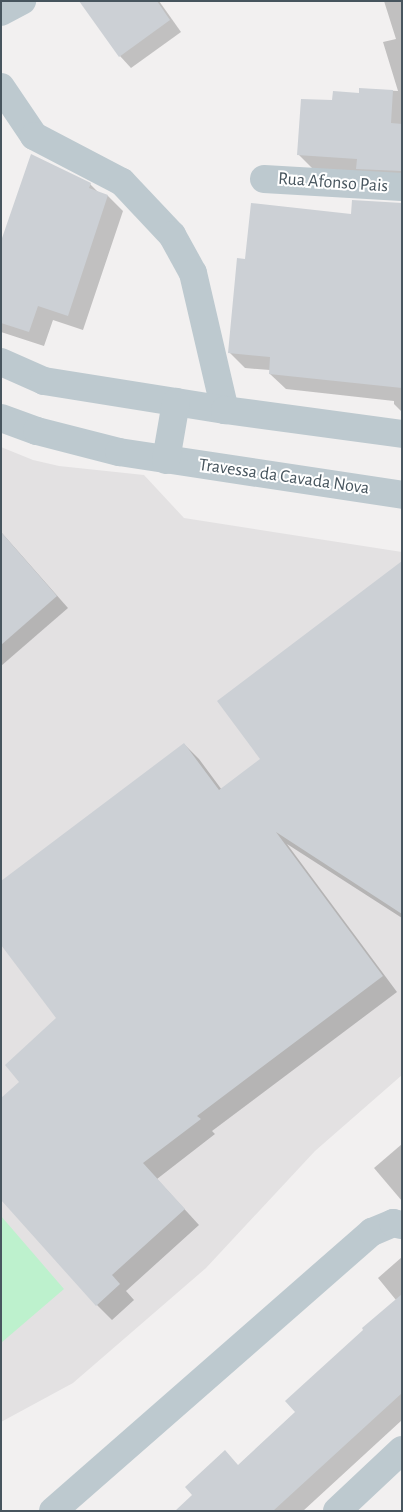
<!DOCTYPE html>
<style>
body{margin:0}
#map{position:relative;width:403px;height:1512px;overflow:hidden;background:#f2f0f0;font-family:"Alegreya Sans",sans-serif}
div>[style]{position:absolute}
.education>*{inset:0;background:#e3e1e2}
.green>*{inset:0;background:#bdf1cd}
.shadow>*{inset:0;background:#0003}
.building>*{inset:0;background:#ccd0d5}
.minor>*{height:28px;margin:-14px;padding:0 14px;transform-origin:14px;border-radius:14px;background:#bdc9cf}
span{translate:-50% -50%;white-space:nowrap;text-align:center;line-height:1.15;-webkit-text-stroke:4px #fff;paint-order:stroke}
.street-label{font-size:18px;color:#47555e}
.frame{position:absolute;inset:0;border:2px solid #47555e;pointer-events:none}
</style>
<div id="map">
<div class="education">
<i style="clip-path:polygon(1px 447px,33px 460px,59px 466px,144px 475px,184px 518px,402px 552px,402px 1075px,315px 1151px,206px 1268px,73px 1383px,1px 1422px)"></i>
</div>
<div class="green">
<i style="clip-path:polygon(1px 1216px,64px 1289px,1px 1343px)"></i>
</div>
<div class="shadow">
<i style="clip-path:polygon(122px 1px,159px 1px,181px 32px,131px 68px,120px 56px)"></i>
<i style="clip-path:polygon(384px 1px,402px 1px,402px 187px,314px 170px,298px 154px,333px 102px,360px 94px,360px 89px,398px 91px,383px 42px,396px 39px)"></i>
<i style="clip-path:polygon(90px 184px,99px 193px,108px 196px,123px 211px,83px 330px,53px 320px,44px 346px,1px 332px,1px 245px)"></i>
<i style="clip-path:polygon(402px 204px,402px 412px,394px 404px,394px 401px,286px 389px,270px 374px,270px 370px,245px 368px,229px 352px,246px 260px,352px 216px)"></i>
<i style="clip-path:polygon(1px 532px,68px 608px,1px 666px)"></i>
<i style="clip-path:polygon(402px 562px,402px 918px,287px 844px,397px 992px,212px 1131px,215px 1134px,157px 1179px,199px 1225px,126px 1291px,134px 1300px,112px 1320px,97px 1305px,21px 1082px,58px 1019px,184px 744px,199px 759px,222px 790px,262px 759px)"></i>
<i style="clip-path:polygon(402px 1144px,402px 1201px,374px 1168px)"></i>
<i style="clip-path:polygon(402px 1257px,402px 1420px,303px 1511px,177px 1511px,238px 1466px,296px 1412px,396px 1300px,378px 1278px)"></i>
</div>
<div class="building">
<i style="clip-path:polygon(79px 1px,157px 1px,170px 20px,119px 57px)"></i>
<i style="clip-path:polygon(359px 88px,393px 90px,391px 123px,402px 124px,402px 171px,356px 169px,357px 159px,297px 155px,301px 99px,332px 100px,333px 91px,359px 93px)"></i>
<i style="clip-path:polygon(31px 154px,91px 183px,89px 188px,108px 195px,68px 316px,38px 306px,29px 332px,1px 323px,1px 241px)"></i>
<i style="clip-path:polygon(352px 200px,402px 203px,402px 388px,269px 374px,270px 357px,228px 353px,237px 258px,245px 259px,251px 203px,351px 214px)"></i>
<i style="clip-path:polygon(1px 532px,57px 596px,1px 645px)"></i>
<i style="clip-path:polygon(402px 561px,402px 914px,276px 832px,383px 976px,197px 1116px,201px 1119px,143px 1163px,185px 1209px,112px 1275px,120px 1284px,96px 1306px,1px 1200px,1px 1098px,19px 1082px,5px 1065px,56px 1018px,1px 945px,1px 881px,184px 743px,219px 790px,260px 759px,217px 701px)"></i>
<i style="clip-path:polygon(402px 1294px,402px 1393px,273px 1511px,175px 1511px,192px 1495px,185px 1487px,225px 1450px,238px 1465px,295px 1412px,285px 1401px,363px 1330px,362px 1328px)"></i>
</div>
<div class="minor">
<i style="left:1px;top:12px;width:24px;rotate:-28deg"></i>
<i style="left:1px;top:87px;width:59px;rotate:56deg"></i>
<i style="left:34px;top:136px;width:99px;rotate:27.6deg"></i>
<i style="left:122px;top:182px;width:73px;rotate:46.7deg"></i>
<i style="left:172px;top:235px;width:43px;rotate:61.1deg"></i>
<i style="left:193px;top:273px;width:141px;rotate:76.9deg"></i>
<i style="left:264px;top:179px;width:138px;rotate:3.3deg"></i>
<i style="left:1px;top:362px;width:47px;rotate:23.8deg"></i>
<i style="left:44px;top:381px;width:183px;rotate:9.1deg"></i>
<i style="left:225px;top:410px;width:179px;rotate:7.7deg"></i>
<i style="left:1px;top:418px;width:38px;rotate:20deg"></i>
<i style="left:37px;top:431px;width:85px;rotate:14.4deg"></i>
<i style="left:119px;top:452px;width:286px;rotate:8.6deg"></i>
<i style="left:166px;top:460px;width:59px;rotate:-80.2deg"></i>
<i style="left:53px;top:1511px;width:424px;rotate:-41.2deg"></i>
<i style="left:372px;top:1232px;width:23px;rotate:-23deg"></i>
<i style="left:393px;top:1223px;width:9px;rotate:13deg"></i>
<i style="left:337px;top:1511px;width:89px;rotate:-43.2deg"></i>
</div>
<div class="street-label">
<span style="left:333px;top:183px;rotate:4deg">Rua Afonso Pais</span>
<span style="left:284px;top:477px;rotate:8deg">Travessa da Cavada Nova</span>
</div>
<div class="frame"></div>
</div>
